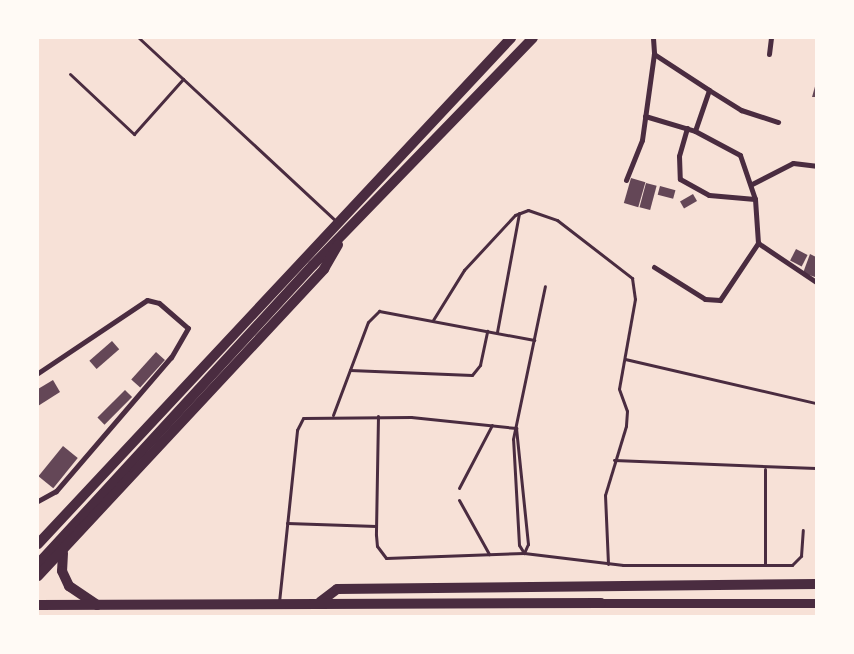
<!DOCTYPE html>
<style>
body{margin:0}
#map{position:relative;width:854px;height:654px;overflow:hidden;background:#f7e1d7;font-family:Signika,sans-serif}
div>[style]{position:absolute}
.building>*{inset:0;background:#644757;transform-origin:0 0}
.service>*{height:3px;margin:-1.5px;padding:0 1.5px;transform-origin:1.5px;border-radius:1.5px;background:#4a2c40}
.minor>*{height:5px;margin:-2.5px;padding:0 2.5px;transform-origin:2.5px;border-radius:2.5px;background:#4a2c40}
.secondary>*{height:9px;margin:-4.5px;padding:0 4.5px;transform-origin:4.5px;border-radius:4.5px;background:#4a2c40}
.primary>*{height:10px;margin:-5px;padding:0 5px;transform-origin:5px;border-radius:5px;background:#4a2c40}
span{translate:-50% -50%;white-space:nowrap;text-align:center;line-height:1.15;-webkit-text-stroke:5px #fffaf5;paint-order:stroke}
.frame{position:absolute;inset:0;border:39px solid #fffaf5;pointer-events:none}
</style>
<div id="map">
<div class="building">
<i style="clip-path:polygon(816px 83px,816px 97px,812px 97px)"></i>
<i style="left:631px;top:178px;width:15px;height:26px;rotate:16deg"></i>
<i style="left:646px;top:183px;width:11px;height:25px;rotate:15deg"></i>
<i style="left:660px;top:186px;width:16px;height:9px;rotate:15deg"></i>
<i style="left:693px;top:194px;width:8px;height:15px;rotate:60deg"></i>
<i style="left:796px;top:249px;width:13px;height:13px;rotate:27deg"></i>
<i style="clip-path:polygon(810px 254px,816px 257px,815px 277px,803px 273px)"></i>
<i style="left:112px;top:341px;width:11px;height:30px;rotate:49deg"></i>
<i style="left:156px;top:352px;width:12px;height:37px;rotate:42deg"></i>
<i style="clip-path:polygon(53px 380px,60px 392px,38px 406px,38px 389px)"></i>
<i style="left:125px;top:390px;width:10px;height:39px;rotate:45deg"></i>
<i style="left:63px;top:446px;width:19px;height:39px;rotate:39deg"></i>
</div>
<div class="service">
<i style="left:139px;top:38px;width:269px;rotate:42.9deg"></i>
<i style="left:70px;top:74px;width:88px;rotate:43.2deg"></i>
<i style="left:134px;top:134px;width:74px;rotate:-48.3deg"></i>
<i style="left:433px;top:320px;width:59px;rotate:-58.2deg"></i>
<i style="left:464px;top:270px;width:75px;rotate:-47.2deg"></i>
<i style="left:515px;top:215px;width:14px;rotate:-21deg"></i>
<i style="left:528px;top:210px;width:31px;rotate:19deg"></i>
<i style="left:557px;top:220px;width:95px;rotate:37.7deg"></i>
<i style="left:632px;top:278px;width:21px;rotate:82deg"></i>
<i style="left:635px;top:299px;width:91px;rotate:100.1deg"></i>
<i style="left:619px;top:389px;width:23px;rotate:70deg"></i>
<i style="left:627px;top:411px;width:15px;rotate:94deg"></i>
<i style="left:626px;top:426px;width:72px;rotate:106.9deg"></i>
<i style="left:605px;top:495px;width:69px;rotate:87.5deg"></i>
<i style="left:497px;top:332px;width:121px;rotate:-79.5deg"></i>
<i style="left:625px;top:359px;width:196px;rotate:13deg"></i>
<i style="left:350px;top:370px;width:122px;rotate:2.3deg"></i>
<i style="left:472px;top:375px;width:13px;rotate:-51deg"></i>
<i style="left:480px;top:365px;width:35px;rotate:-78deg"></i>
<i style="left:333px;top:415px;width:99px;rotate:-69.4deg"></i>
<i style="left:368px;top:322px;width:16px;rotate:-45deg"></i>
<i style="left:379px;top:311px;width:158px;rotate:10.6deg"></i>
<i style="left:378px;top:416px;width:119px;rotate:91deg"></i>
<i style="left:376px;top:535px;width:11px;rotate:85deg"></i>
<i style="left:377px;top:546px;width:15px;rotate:53deg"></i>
<i style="left:386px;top:558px;width:138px;rotate:-2.1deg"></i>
<i style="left:524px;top:553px;width:100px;rotate:6.9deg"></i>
<i style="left:623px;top:565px;width:169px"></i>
<i style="left:792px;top:565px;width:13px;rotate:-45deg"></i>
<i style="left:801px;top:556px;width:26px;rotate:-86deg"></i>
<i style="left:516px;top:428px;width:117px;rotate:84.1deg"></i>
<i style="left:528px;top:544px;width:10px;rotate:114deg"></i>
<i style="left:614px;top:460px;width:202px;rotate:2.3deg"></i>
<i style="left:459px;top:488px;width:71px;rotate:-62.4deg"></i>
<i style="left:459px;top:500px;width:62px;rotate:60.9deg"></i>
<i style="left:287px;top:523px;width:89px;rotate:1.9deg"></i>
<i style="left:524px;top:553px;width:9px;rotate:-122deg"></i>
<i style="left:519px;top:545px;width:106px;rotate:-93.2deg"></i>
<i style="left:513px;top:439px;width:156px;rotate:-78.2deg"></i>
<i style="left:765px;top:565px;width:96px;rotate:-90deg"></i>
<i style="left:279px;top:602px;width:173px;rotate:-84deg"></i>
<i style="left:297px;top:430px;width:13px;rotate:-63deg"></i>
<i style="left:303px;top:418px;width:108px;rotate:-0.5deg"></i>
<i style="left:411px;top:417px;width:106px;rotate:6deg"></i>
</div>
<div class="minor">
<i style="left:653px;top:38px;width:16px;rotate:86deg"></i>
<i style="left:654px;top:54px;width:66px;rotate:33.2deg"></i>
<i style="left:709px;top:90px;width:43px;rotate:108.9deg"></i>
<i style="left:695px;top:131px;width:51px;rotate:28.1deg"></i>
<i style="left:740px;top:155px;width:46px;rotate:71.2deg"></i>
<i style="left:755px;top:199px;width:44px;rotate:86.1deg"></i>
<i style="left:758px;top:243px;width:70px;rotate:33.9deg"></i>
<i style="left:769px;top:54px;width:16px;rotate:-83deg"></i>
<i style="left:709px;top:90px;width:38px;rotate:32deg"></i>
<i style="left:741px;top:110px;width:39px;rotate:18deg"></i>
<i style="left:645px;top:116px;width:52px;rotate:16.7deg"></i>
<i style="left:687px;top:128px;width:29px;rotate:106deg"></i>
<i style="left:679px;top:156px;width:23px;rotate:88deg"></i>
<i style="left:680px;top:179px;width:33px;rotate:29deg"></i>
<i style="left:709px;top:195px;width:46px;rotate:5deg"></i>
<i style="left:626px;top:180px;width:43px;rotate:-68.2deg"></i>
<i style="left:642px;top:140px;width:87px;rotate:-82.1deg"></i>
<i style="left:752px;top:184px;width:46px;rotate:-27.1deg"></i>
<i style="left:793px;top:163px;width:23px;rotate:7deg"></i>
<i style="left:654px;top:267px;width:60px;rotate:32.1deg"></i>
<i style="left:705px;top:299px;width:15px;rotate:4deg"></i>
<i style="left:720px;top:300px;width:69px;rotate:-56.3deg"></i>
<i style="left:38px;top:373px;width:131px;rotate:-33.8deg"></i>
<i style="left:147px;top:300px;width:12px;rotate:14deg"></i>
<i style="left:159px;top:303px;width:38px;rotate:41deg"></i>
<i style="left:188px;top:328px;width:34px;rotate:120deg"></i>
<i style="left:171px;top:357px;width:177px;rotate:130.6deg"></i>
<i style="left:56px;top:491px;width:21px;rotate:151deg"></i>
</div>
<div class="secondary">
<i style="left:601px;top:603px;width:215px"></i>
</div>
<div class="primary">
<i style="left:38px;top:544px;width:693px;rotate:-46.93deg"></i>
<i style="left:63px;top:553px;width:18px;rotate:93deg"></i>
<i style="left:62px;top:571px;width:17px;rotate:65deg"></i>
<i style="left:69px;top:586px;width:34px;rotate:34deg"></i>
<i style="left:38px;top:564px;width:406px;rotate:-47.4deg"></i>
<i style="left:313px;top:265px;width:316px;rotate:-45.9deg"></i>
<i style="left:38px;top:576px;width:420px;rotate:-47deg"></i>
<i style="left:324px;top:269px;width:28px;rotate:-60deg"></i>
<i style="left:320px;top:602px;width:21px;rotate:-37deg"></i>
<i style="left:337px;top:589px;width:479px;rotate:-0.6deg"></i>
<i style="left:38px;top:605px;width:563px;rotate:-0.2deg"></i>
</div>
<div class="frame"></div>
</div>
